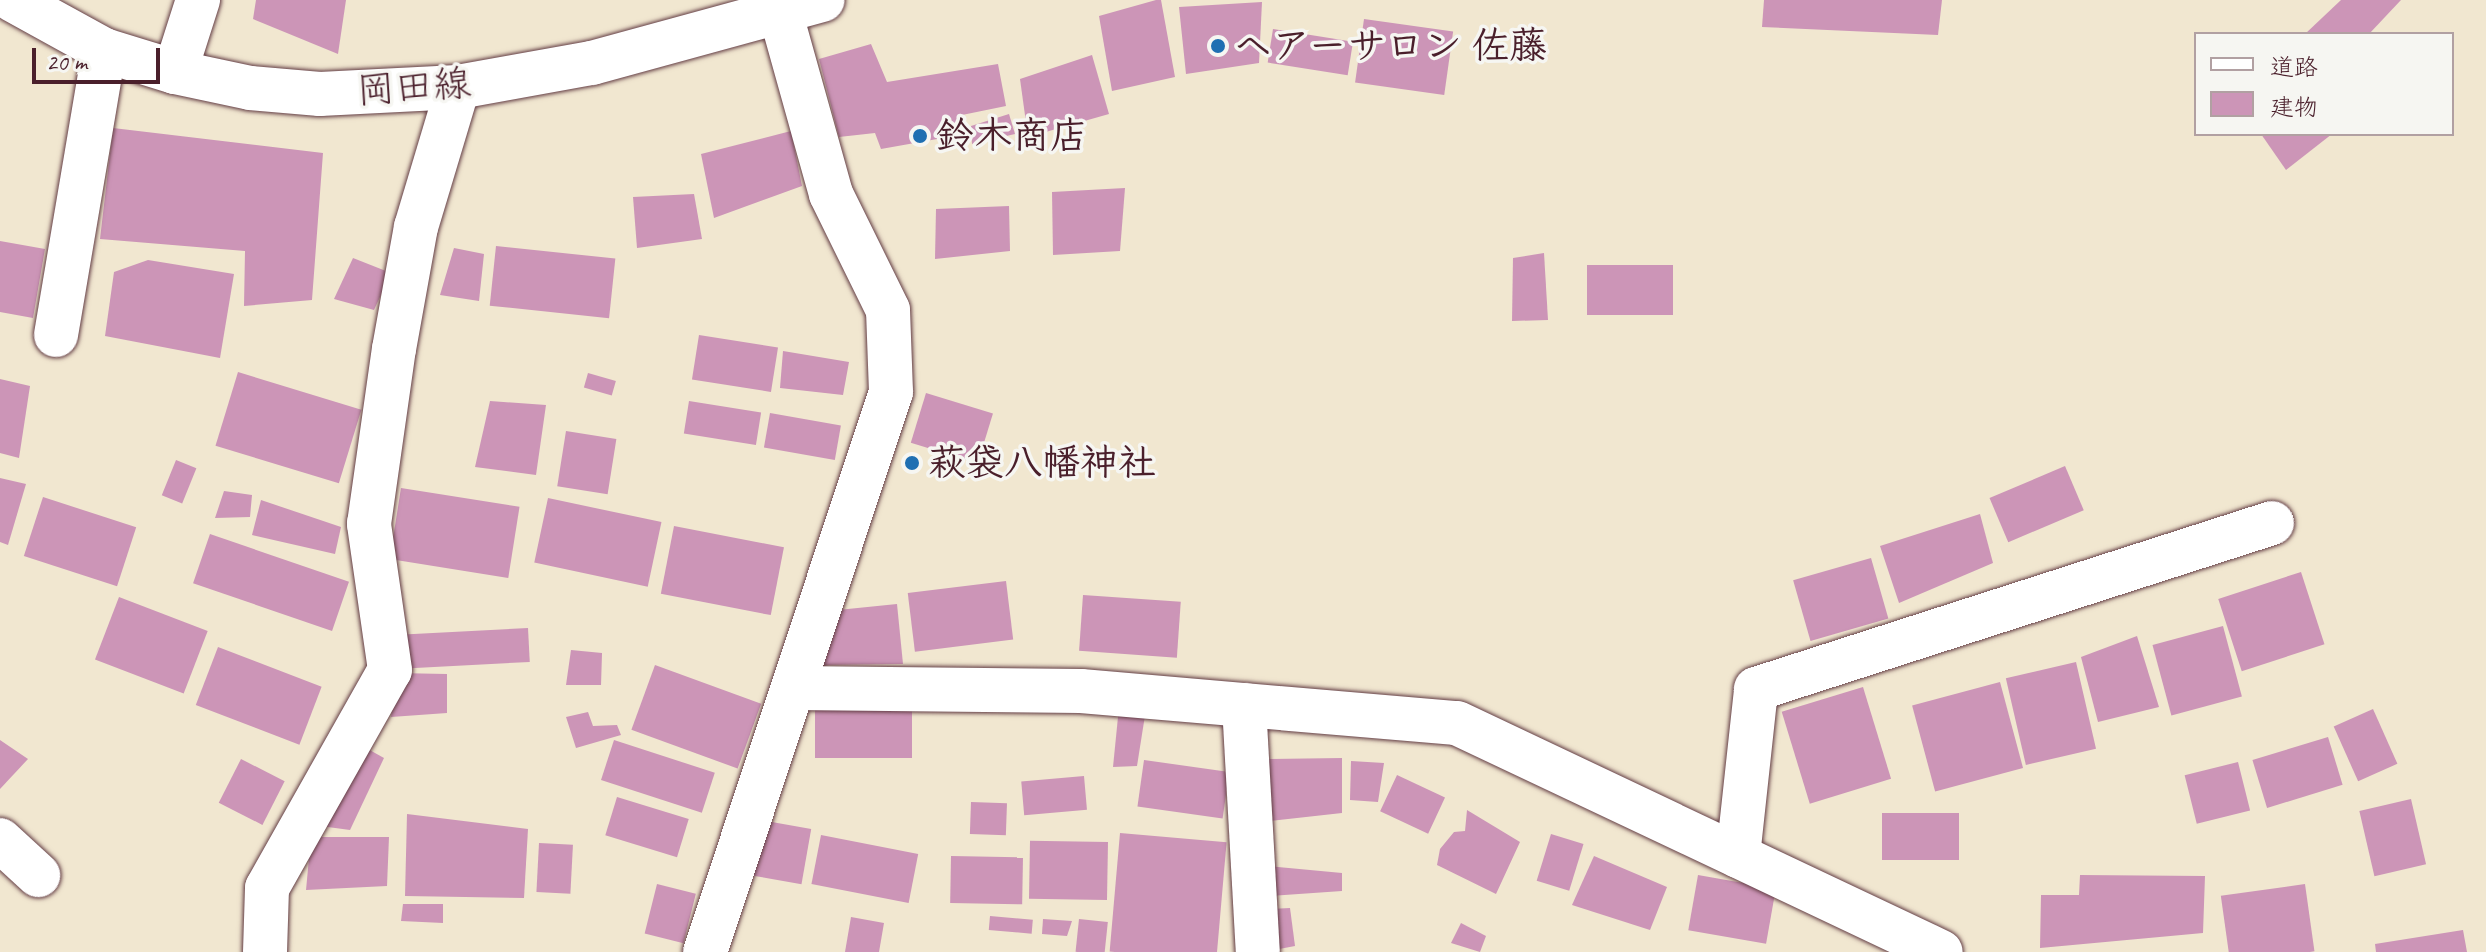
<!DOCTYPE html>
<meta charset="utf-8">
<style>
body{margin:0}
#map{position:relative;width:2486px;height:952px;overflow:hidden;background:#f1e7d0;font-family:Caveat,"Klee One",sans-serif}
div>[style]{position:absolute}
.building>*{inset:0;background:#cc95b7;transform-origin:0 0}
.roads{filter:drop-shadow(0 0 2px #633d44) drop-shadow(0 0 2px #633d44)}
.minor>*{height:44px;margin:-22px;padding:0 22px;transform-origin:22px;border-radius:22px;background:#fff}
.dots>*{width:22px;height:22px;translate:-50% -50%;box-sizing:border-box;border:4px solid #f6f6f2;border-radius:50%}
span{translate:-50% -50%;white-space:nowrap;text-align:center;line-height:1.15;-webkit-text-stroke:7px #f6f6f2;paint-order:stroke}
.poi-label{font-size:38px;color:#4a1f2b;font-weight:700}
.left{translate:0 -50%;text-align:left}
.street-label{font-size:38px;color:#4a1f2b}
.legend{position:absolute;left:2194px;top:32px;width:260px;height:104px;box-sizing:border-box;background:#f6f6f2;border:2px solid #b1a0a2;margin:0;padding:10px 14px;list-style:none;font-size:24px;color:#4a1f2b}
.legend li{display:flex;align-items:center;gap:16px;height:40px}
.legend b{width:40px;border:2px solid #b1a0a2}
.scale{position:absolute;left:32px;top:48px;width:128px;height:36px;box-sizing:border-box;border:4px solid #4a1f2b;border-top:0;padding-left:10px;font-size:24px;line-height:28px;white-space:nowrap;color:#4a1f2b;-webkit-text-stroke:6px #f6f6f2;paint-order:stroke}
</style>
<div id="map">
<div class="building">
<i style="clip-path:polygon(256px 0,346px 0,338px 54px,253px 19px)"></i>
<i style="clip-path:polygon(1156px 0,1161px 0,1175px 77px,1112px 91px,1099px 16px)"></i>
<i style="clip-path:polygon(1764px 0,1942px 0,1938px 35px,1762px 27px)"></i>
<i style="clip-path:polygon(2341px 0,2401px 0,2369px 34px,2305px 34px)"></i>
<i style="clip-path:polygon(1262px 2px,1259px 63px,1186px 74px,1179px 7px)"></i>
<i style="left:1364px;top:19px;width:90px;height:64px;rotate:8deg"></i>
<i style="left:1273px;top:29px;width:81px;height:34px;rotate:9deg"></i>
<i style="clip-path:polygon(871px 44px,887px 82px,998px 64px,1006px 106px,962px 115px,954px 136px,881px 149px,875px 133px,839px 137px,819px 59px)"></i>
<i style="clip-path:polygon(1092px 55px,1109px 114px,1028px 137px,1020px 79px)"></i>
<i style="clip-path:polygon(1009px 114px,1015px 134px,972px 144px,971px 126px)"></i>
<i style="clip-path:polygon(113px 128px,323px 153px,312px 300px,244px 306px,245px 251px,100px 239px)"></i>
<i style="clip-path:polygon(791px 131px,802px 186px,714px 218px,701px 154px)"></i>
<i style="clip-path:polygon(2261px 134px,2332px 134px,2286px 170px)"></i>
<i style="clip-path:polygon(1125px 188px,1120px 251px,1053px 255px,1052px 192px)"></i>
<i style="clip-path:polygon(694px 194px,702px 239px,637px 248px,633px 197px)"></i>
<i style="clip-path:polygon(1009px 206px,1010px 251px,935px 259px,936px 209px)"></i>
<i style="clip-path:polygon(0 241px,45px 249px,33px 318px,0 312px)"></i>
<i style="left:496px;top:246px;width:120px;height:60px;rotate:6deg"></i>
<i style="clip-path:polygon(454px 248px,484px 254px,479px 301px,440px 295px)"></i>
<i style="clip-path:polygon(1544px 253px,1548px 320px,1512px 321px,1513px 258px)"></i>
<i style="clip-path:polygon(353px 258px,391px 273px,374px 310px,334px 299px)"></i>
<i style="clip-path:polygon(148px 260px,234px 274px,220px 358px,105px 336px,114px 272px)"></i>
<i style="left:1587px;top:265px;width:86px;height:50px"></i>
<i style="left:699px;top:335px;width:80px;height:45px;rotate:9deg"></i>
<i style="clip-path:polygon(783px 351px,849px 362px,843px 395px,780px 388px)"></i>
<i style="left:238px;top:372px;width:129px;height:77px;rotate:17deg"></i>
<i style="left:588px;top:373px;width:29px;height:15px;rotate:16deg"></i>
<i style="clip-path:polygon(0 379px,30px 386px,19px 458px,0 453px)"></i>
<i style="left:926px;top:393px;width:70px;height:52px;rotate:17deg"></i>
<i style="clip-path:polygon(490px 401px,546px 405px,536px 475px,475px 467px)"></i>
<i style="left:689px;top:401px;width:73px;height:33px;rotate:9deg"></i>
<i style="left:770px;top:413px;width:72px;height:35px;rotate:10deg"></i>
<i style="left:566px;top:431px;width:51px;height:56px;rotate:9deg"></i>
<i style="left:176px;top:460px;width:22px;height:38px;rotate:22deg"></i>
<i style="left:2065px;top:466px;width:48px;height:82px;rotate:67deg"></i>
<i style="clip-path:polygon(0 478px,26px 484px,8px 545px,0 542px)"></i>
<i style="left:401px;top:488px;width:120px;height:72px;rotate:9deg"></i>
<i style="clip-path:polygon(224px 491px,252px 495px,250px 517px,215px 518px)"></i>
<i style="left:43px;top:497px;width:98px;height:62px;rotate:18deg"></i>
<i style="left:548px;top:498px;width:116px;height:66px;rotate:12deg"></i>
<i style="clip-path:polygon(261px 500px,341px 527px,335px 554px,252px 535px)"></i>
<i style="clip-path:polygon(1980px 514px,1993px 563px,1899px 603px,1880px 546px)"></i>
<i style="left:674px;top:526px;width:112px;height:69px;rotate:11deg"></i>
<i style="left:210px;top:534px;width:147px;height:52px;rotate:19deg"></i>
<i style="left:1871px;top:558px;width:63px;height:81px;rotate:74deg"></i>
<i style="left:2301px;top:572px;width:76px;height:87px;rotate:72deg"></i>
<i style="left:1006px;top:581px;width:59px;height:99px;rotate:83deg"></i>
<i style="left:1083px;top:595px;width:98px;height:56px;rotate:4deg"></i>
<i style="left:119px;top:597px;width:95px;height:67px;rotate:21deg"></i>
<i style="clip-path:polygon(897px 604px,903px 664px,824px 665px,828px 611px)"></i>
<i style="left:2223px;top:626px;width:73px;height:73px;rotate:75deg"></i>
<i style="left:528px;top:628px;width:34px;height:129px;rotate:87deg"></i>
<i style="clip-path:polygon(2137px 636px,2159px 707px,2098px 722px,2081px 657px)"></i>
<i style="left:218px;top:647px;width:111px;height:62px;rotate:21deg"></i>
<i style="clip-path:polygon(571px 650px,602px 653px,601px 685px,566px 685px)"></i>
<i style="left:2076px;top:662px;width:89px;height:72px;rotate:77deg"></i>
<i style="left:655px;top:665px;width:113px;height:69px;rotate:20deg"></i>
<i style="clip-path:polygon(396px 673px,447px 674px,447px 713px,391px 717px)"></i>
<i style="left:2000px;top:682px;width:89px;height:91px;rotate:75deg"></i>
<i style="left:1863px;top:687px;width:96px;height:85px;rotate:73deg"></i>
<i style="clip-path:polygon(1119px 707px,1146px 709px,1137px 766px,1113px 767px)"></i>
<i style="left:2373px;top:709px;width:60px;height:43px;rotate:66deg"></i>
<i style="left:815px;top:710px;width:97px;height:48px"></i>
<i style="clip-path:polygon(588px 712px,593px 726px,617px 725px,621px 735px,576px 748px,566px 717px)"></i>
<i style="left:2328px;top:737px;width:50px;height:79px;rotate:73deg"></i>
<i style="clip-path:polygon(0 740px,28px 759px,0 789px)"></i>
<i style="left:614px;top:740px;width:106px;height:42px;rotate:18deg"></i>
<i style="clip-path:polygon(357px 743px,384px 758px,350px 830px,313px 825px)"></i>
<i style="clip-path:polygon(1342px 758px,1342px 813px,1269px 821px,1264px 759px)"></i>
<i style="left:241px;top:759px;width:49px;height:49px;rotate:27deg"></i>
<i style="left:1144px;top:760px;width:86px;height:47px;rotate:8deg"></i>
<i style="clip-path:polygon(1351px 761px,1384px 763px,1378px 802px,1350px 800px)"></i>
<i style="left:2238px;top:762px;width:50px;height:55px;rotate:76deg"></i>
<i style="left:1397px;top:775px;width:53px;height:40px;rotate:25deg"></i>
<i style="left:1084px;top:776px;width:34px;height:63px;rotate:85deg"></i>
<i style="left:617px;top:797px;width:75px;height:40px;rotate:17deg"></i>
<i style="left:2411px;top:799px;width:67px;height:53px;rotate:77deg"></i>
<i style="left:971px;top:802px;width:36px;height:32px;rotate:2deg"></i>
<i style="clip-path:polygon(1467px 810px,1520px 842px,1496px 894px,1437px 865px,1440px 849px,1454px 832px,1465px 831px)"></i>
<i style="left:1882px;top:813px;width:77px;height:47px"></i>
<i style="clip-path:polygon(407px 814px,528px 829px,524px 898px,405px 896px)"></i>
<i style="left:760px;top:820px;width:52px;height:56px;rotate:10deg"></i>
<i style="left:1120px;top:833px;width:107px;height:119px;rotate:5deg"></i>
<i style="left:1551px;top:834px;width:34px;height:49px;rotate:17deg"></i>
<i style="left:821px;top:835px;width:99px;height:50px;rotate:11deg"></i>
<i style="clip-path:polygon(311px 837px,389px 837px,387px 886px,306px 890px)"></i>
<i style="left:1108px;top:842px;width:58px;height:78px;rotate:91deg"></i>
<i style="left:539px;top:843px;width:34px;height:49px;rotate:3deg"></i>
<i style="left:951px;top:856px;width:72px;height:47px;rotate:1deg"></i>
<i style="clip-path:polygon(1594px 856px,1667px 887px,1650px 930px,1572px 905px)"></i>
<i style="clip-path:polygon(1266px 866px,1342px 873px,1342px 891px,1269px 896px)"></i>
<i style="left:1698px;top:875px;width:79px;height:56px;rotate:10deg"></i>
<i style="clip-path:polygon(2080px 875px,2205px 876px,2203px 933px,2040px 948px,2041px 895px,2079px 895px)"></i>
<i style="left:657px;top:884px;width:40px;height:51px;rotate:14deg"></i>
<i style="left:2305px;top:884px;width:68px;height:85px;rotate:82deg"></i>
<i style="clip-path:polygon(403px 904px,443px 904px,443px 923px,401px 921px)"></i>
<i style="clip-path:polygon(1290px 908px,1295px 946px,1269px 951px,1268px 909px)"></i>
<i style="left:990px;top:916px;width:43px;height:14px;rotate:5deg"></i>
<i style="clip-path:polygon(851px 917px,884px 923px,879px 952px,845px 952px)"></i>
<i style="clip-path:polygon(1043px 919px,1072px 921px,1067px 936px,1042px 934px)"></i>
<i style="left:1079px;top:919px;width:29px;height:33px;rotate:6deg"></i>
<i style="clip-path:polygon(1461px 923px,1486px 936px,1480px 952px,1451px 943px)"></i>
<i style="clip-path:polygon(2463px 930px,2467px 952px,2376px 952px,2375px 944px)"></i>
</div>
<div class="roads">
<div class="minor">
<i style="left:13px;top:0;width:104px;rotate:28.8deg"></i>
<i style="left:104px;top:50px;width:74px;rotate:17.2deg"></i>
<i style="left:175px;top:72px;width:77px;rotate:12deg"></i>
<i style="left:250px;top:88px;width:70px;rotate:4.9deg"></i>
<i style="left:320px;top:94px;width:138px;rotate:-2.9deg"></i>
<i style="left:458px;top:87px;width:136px;rotate:-10.2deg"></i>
<i style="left:592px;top:63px;width:239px;rotate:-15.3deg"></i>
<i style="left:175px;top:72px;width:76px;rotate:-72.3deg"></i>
<i style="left:56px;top:335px;width:289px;rotate:-80.4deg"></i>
<i style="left:793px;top:688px;width:288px;rotate:0.6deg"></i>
<i style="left:1081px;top:691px;width:377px;rotate:4.9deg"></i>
<i style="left:1457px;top:723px;width:535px;rotate:25.32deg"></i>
<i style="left:1244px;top:705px;width:247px;rotate:86.8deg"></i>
<i style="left:0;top:840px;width:52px;rotate:42.6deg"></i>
<i style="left:1738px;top:856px;width:168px;rotate:-83.8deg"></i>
<i style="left:1756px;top:689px;width:542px;rotate:-17.83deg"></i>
<i style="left:265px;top:952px;width:64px;rotate:-88.2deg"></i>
<i style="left:267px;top:888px;width:250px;rotate:-60.6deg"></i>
<i style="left:390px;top:670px;width:148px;rotate:-98.2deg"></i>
<i style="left:369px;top:524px;width:177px;rotate:-81.9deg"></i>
<i style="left:394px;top:349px;width:124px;rotate:-79.8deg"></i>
<i style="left:416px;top:227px;width:146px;rotate:-73.3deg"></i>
<i style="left:705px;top:952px;width:590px;rotate:-71.63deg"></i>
<i style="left:891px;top:392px;width:82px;rotate:-92.1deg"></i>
<i style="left:888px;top:310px;width:129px;rotate:-116.2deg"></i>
<i style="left:831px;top:194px;width:190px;rotate:-105.6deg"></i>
<i style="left:780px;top:11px;width:11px;rotate:-85deg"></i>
</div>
</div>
<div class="dots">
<i style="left:1218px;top:46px;background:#1f6fb2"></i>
<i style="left:920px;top:136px;background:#1f6fb2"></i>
<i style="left:912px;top:463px;background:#1f6fb2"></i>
</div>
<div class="poi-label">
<span class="left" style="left:1234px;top:46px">ヘアーサロン 佐藤</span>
<span class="left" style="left:936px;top:136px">鈴木商店</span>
<span class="left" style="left:928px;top:463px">萩袋八幡神社</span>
</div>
<div class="street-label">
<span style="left:414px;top:87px;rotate:-4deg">岡田線</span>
</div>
<ul class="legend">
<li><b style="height:10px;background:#fff"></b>道路</li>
<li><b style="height:22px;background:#cc95b7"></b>建物</li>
</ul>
<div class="scale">20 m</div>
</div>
